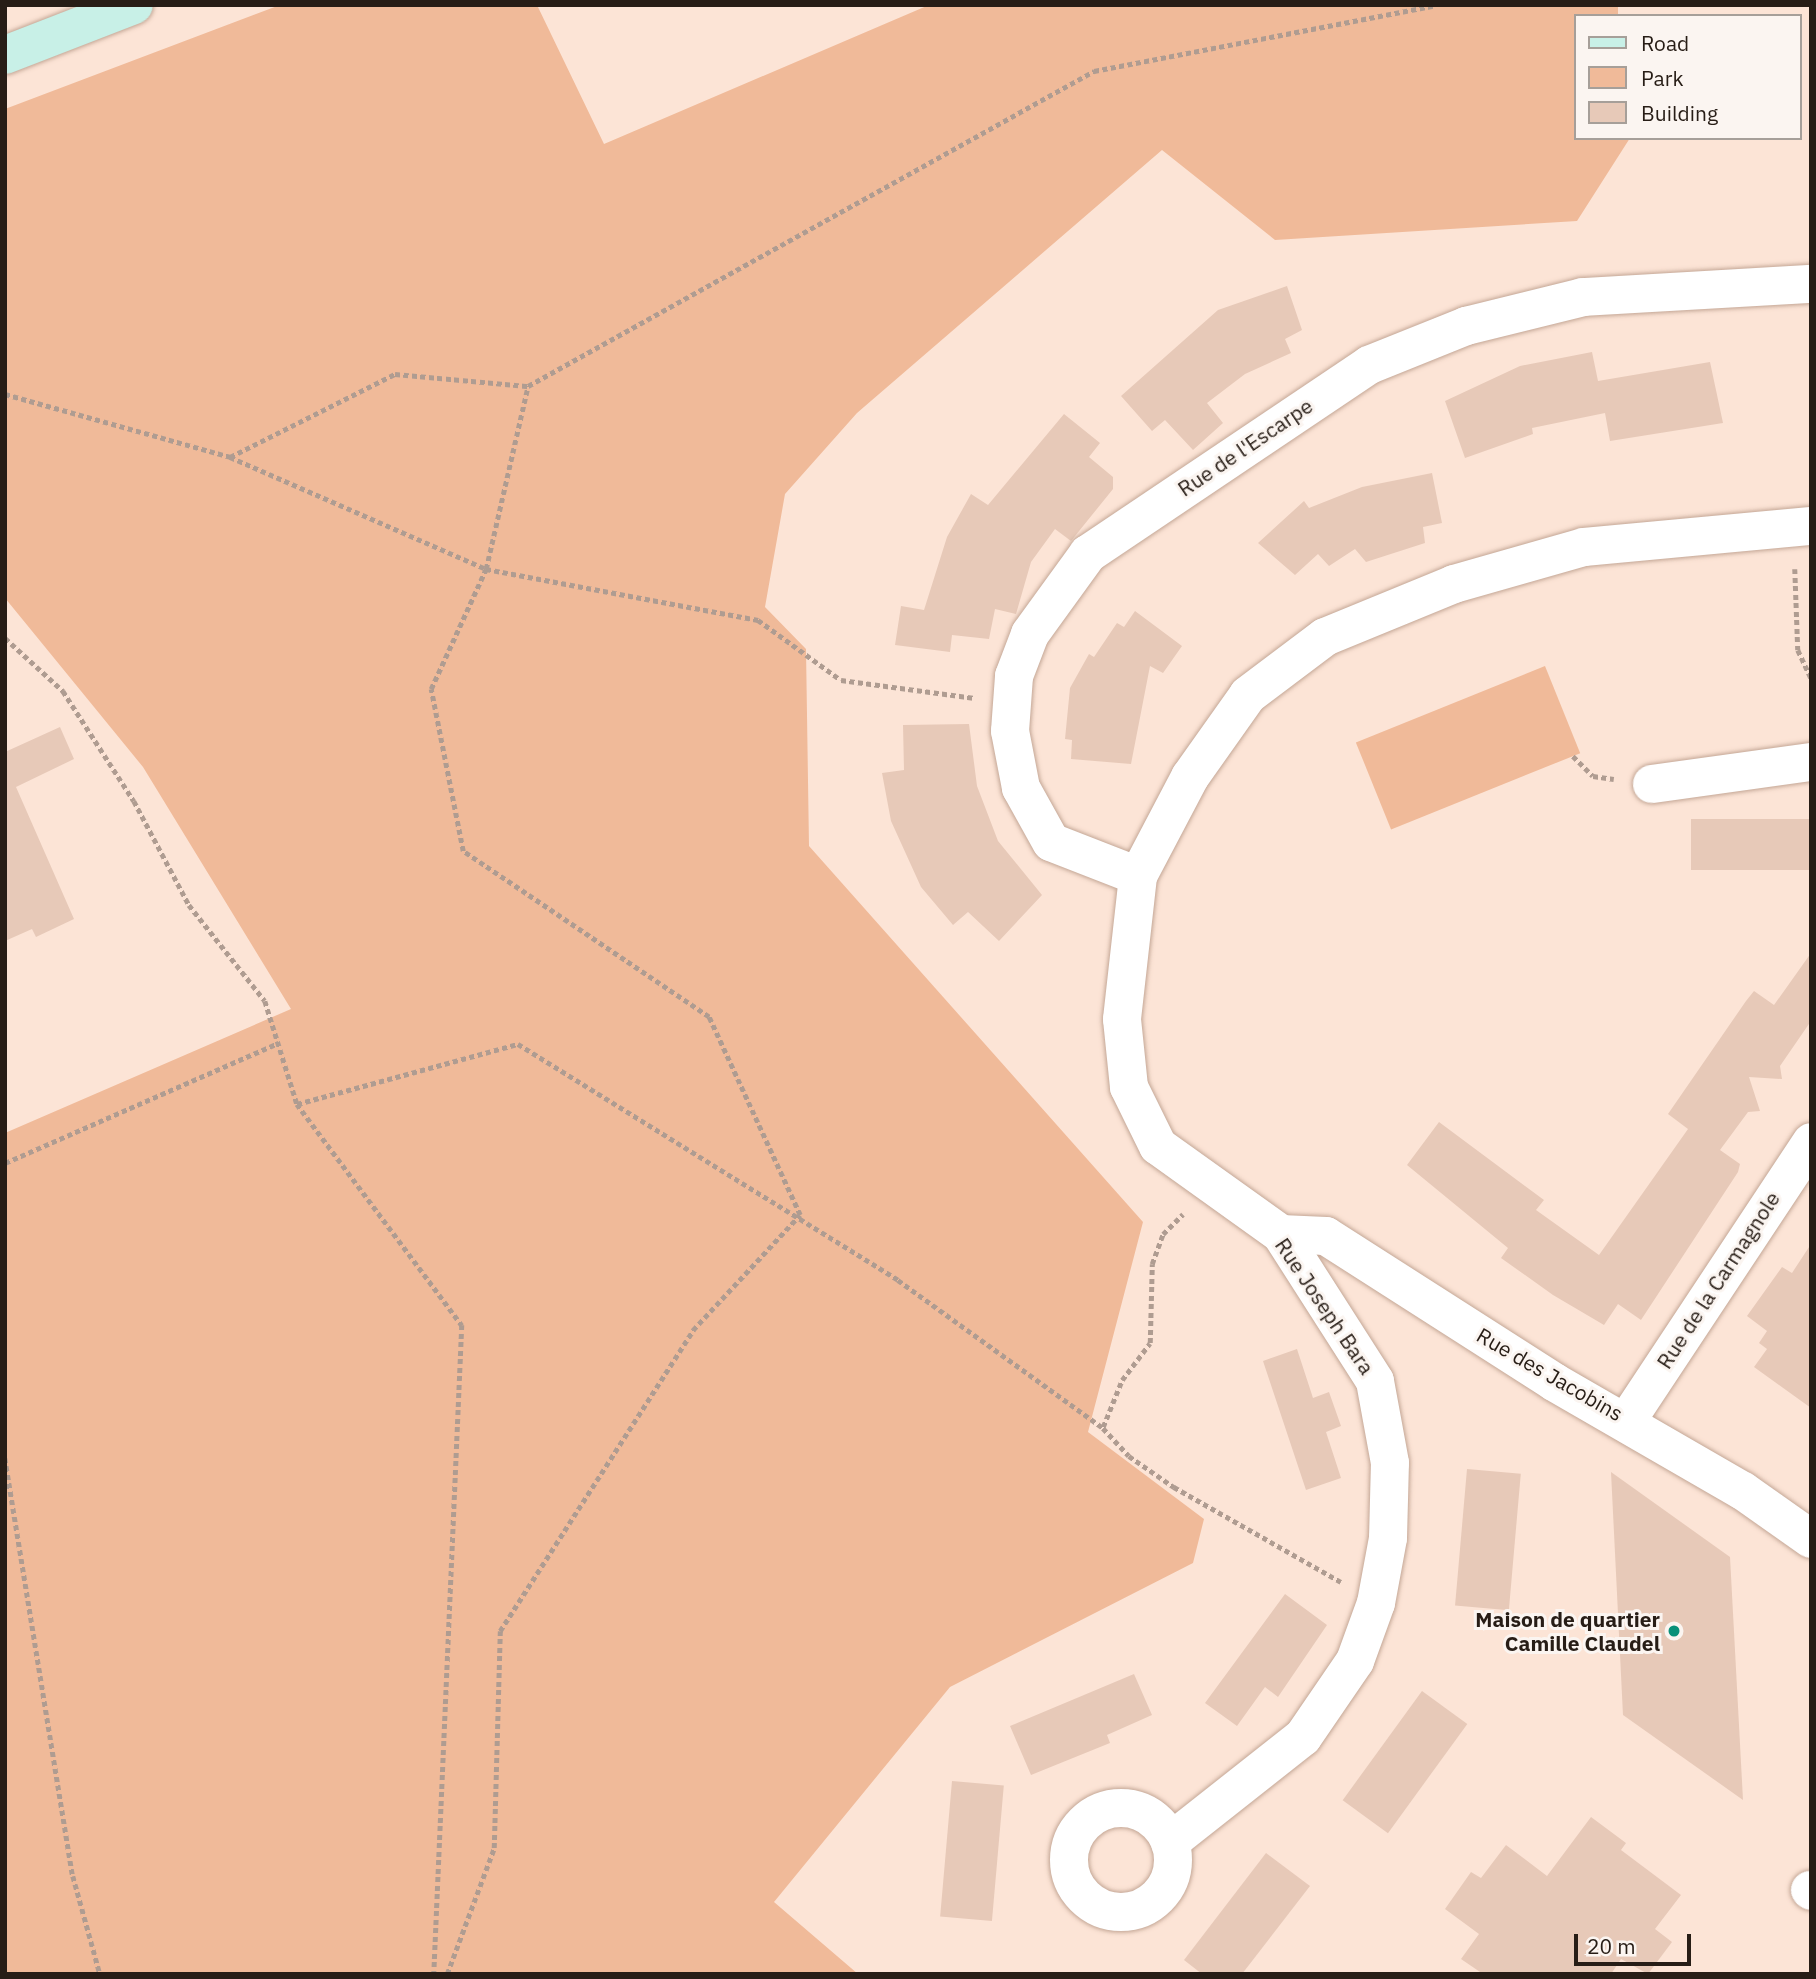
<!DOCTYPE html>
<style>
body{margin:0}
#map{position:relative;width:1816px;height:1979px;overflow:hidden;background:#fce4d6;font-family:"IBM Plex Sans",sans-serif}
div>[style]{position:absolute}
.green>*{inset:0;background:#f0ba99;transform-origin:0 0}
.building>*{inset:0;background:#e7c9b8;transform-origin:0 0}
.path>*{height:4.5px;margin-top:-2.25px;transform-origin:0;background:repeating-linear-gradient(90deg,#af9c91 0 5px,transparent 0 8.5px)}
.roads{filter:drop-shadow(0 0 2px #c4a796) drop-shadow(0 0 2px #c4a796)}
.street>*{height:38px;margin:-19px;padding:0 19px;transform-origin:19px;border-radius:19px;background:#fff}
.street>.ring{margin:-19px;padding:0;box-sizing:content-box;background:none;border:38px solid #fff;border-radius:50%}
.secondary>*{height:38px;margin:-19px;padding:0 19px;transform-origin:19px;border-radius:19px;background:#c8f0e7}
.dots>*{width:19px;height:19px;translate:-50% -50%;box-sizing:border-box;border:4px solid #fbf5f1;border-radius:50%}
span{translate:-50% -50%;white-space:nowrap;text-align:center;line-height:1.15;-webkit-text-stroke:6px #fbf5f1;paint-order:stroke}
.street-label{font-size:21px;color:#271d16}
.poi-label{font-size:21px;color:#271d16;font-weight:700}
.right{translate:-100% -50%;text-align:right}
.frame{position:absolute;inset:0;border:7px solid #271d16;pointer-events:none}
.legend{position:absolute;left:1574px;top:14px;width:228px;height:126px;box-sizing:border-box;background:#fbf5f1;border:2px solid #a69f99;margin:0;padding:9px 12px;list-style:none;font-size:21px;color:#271d16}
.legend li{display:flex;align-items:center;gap:14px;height:35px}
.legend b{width:35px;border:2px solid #a69f99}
.scale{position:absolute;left:1574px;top:1934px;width:117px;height:32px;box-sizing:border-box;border:4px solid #271d16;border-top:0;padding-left:9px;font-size:21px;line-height:24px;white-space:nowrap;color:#271d16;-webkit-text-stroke:5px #fbf5f1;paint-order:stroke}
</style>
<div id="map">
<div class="green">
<i style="clip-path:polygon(280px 5px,537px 5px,604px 144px,929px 5px,1618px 5px,1618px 16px,1576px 16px,1576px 138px,1630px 138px,1577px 221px,1275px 240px,1162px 150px,857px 413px,785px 494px,765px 607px,806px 649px,809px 846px,1143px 1222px,1088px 1432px,1204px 1519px,1193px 1563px,950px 1687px,774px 1902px,858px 1974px,5px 1974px,5px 1133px,291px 1009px,143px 767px,5px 598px,5px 109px)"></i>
<i style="left:1545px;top:666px;width:94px;height:204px;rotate:68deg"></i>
</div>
<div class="building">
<i style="clip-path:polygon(1287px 286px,1302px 330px,1285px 339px,1291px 353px,1245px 374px,1207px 403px,1223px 423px,1193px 450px,1165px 420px,1152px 431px,1121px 396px,1218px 310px)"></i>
<i style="clip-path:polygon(1592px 352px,1598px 381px,1710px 362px,1723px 423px,1610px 441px,1605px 413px,1532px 428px,1533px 434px,1465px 458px,1445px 401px,1520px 366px)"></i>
<i style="clip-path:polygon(1064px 414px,1100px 443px,1089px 457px,1113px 477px,1113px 489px,1071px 541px,1055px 529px,1031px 562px,1016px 614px,995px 609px,989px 639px,952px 635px,950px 652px,895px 645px,901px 606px,924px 610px,947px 537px,971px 494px,988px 505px)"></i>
<i style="clip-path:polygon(1432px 473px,1442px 523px,1423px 527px,1425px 543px,1366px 562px,1355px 549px,1329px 566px,1318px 554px,1295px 575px,1258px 543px,1304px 501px,1309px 508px,1362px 487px)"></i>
<i style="clip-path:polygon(1135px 611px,1182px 646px,1163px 673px,1150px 666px,1131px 764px,1071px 759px,1072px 740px,1065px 739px,1070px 688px,1089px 654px,1094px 657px,1117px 623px,1124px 627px)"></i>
<i style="clip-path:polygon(969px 724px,977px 786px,998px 841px,1042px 895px,999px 941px,968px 912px,953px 925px,921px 887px,891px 821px,882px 773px,904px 770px,903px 725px)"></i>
<i style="clip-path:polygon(60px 727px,74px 759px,16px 787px,74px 919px,36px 937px,32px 929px,5px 941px,5px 752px)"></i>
<i style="left:1811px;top:819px;width:51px;height:120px;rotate:90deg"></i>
<i style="clip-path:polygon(1811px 953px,1811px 1021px,1780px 1066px,1782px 1079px,1749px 1077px,1760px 1111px,1748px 1112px,1720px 1150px,1740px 1164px,1738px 1172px,1641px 1320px,1618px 1304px,1604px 1325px,1553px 1295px,1501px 1258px,1508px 1248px,1407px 1165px,1439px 1122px,1544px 1200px,1536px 1210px,1599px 1255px,1688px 1129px,1668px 1114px,1746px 1001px,1754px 991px,1774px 1005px)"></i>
<i style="clip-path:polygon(1811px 1244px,1811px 1408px,1754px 1367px,1767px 1349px,1759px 1343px,1767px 1331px,1747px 1316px,1782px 1267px,1792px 1273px)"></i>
<i style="clip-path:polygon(1297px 1349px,1313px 1398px,1329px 1392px,1341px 1426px,1326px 1432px,1341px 1478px,1306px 1490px,1263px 1361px)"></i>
<i style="left:1467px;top:1469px;width:54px;height:137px;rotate:5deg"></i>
<i style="clip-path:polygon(1611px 1472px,1730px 1557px,1743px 1800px,1623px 1715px)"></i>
<i style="clip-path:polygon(1285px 1594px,1327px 1625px,1278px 1697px,1265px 1687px,1237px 1726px,1205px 1703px)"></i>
<i style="clip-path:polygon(1134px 1674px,1152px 1715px,1107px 1735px,1110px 1743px,1031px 1775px,1010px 1726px)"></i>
<i style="left:1422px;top:1691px;width:56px;height:135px;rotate:36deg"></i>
<i style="left:952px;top:1781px;width:52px;height:136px;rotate:5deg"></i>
<i style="clip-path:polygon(1591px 1817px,1626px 1843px,1621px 1850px,1681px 1895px,1655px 1929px,1672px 1942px,1648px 1974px,1621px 1959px,1611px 1974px,1483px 1974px,1461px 1959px,1479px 1934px,1445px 1909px,1471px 1872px,1481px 1878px,1506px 1845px,1547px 1876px)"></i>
<i style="clip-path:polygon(1266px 1853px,1310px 1886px,1242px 1974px,1202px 1974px,1184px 1960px)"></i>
</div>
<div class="path">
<i style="left:5px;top:394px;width:234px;rotate:15.6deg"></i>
<i style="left:230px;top:457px;width:279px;rotate:23.6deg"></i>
<i style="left:486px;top:569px;width:277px;rotate:10.6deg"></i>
<i style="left:758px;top:620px;width:102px;rotate:35.9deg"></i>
<i style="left:841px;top:680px;width:135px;rotate:7.7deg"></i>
<i style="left:230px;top:457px;width:185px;rotate:-26.7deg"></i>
<i style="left:395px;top:374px;width:134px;rotate:5.2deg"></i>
<i style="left:528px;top:386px;width:648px;rotate:-29.1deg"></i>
<i style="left:1094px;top:71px;width:348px;rotate:-10.9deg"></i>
<i style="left:1795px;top:569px;width:81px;rotate:87.9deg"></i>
<i style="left:1798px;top:650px;width:31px;rotate:65deg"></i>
<i style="left:5px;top:638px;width:79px;rotate:42.4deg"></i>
<i style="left:63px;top:691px;width:131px;rotate:57.2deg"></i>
<i style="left:134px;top:801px;width:118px;rotate:62.1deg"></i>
<i style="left:189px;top:905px;width:122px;rotate:51.6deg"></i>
<i style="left:265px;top:1001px;width:108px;rotate:72.7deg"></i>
<i style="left:297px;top:1104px;width:276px;rotate:53.3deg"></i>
<i style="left:462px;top:1325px;width:650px;rotate:92.47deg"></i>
<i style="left:1573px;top:756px;width:28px;rotate:45deg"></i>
<i style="left:1593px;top:776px;width:21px;rotate:8deg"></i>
<i style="left:297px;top:1104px;width:229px;rotate:-15.2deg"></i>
<i style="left:518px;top:1044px;width:447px;rotate:31.8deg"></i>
<i style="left:898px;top:1280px;width:253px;rotate:35.8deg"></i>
<i style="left:1103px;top:1428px;width:38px;rotate:47deg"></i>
<i style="left:1129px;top:1456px;width:55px;rotate:34.6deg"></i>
<i style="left:1174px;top:1487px;width:192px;rotate:29.6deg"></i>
<i style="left:5px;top:1163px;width:299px;rotate:-23.7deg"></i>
<i style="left:1103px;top:1427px;width:51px;rotate:-68deg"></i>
<i style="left:1122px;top:1380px;width:46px;rotate:-52.9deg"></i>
<i style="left:1150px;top:1343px;width:79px;rotate:-88.5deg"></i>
<i style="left:1152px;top:1264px;width:32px;rotate:-70deg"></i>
<i style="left:1163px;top:1234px;width:28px;rotate:-45deg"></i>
<i style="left:5px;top:1458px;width:423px;rotate:80.8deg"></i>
<i style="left:73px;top:1876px;width:102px;rotate:74.6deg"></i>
<i style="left:447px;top:1974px;width:134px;rotate:-69.5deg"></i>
<i style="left:494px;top:1848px;width:217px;rotate:-88.4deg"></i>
<i style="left:500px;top:1631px;width:358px;rotate:-57.3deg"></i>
<i style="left:693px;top:1330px;width:157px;rotate:-47.1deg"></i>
<i style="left:800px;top:1215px;width:218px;rotate:-114.7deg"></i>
<i style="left:709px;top:1017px;width:297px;rotate:-146deg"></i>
<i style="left:463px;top:851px;width:165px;rotate:-101.2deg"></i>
<i style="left:431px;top:689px;width:132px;rotate:-65.4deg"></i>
<i style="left:486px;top:569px;width:188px;rotate:-77.1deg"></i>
</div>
<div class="roads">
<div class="street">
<i style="left:1652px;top:784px;width:161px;rotate:-7.9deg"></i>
<i style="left:1138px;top:876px;width:93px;rotate:-158.7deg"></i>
<i style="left:1051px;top:842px;width:62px;rotate:-119.1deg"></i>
<i style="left:1021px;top:788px;width:58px;rotate:-100.9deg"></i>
<i style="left:1010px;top:731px;width:55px;rotate:-85.8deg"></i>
<i style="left:1014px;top:676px;width:45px;rotate:-69.1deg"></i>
<i style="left:1030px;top:634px;width:99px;rotate:-54.1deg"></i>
<i style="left:1088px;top:554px;width:339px;rotate:-33.9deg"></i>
<i style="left:1369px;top:365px;width:105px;rotate:-21.9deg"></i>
<i style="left:1466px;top:326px;width:121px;rotate:-13.9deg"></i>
<i style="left:1583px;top:297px;width:228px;rotate:-3.3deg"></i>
<i style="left:1281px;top:1234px;width:45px;rotate:2.5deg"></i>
<i style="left:1326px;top:1236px;width:271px;rotate:32.6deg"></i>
<i style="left:1554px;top:1382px;width:218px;rotate:30deg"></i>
<i style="left:1743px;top:1491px;width:83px;rotate:35.2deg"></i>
<i style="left:1628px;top:1419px;width:332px;rotate:-56.5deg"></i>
<i class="ring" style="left:1069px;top:1808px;width:66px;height:66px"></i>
<i style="left:1170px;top:1842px;width:169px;rotate:-38.3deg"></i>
<i style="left:1303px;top:1737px;width:92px;rotate:-55.6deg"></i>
<i style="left:1355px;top:1661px;width:62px;rotate:-70.1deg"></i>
<i style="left:1376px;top:1603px;width:66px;rotate:-79.5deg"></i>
<i style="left:1388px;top:1538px;width:75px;rotate:-88.5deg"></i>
<i style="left:1390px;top:1463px;width:83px;rotate:-100.4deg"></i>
<i style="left:1375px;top:1381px;width:174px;rotate:-122.6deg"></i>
<i style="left:1281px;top:1234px;width:151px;rotate:-144.4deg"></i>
<i style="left:1158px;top:1146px;width:66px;rotate:-116.2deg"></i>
<i style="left:1129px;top:1087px;width:68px;rotate:-95.9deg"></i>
<i style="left:1122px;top:1019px;width:144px;rotate:-83.6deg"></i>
<i style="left:1138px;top:876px;width:112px;rotate:-62.3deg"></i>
<i style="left:1190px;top:777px;width:100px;rotate:-54.7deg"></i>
<i style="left:1248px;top:695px;width:96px;rotate:-37deg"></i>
<i style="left:1325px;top:637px;width:139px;rotate:-22.3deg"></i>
<i style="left:1454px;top:584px;width:135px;rotate:-15.9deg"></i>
<i style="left:1584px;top:547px;width:228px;rotate:-5.3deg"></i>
<i style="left:1810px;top:1890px;width:1px;rotate:45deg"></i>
</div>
<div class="secondary">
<i style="left:5px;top:55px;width:138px;rotate:-21.2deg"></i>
</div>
</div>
<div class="dots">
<i style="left:1674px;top:1631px;background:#099079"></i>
</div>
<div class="street-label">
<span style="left:1245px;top:447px;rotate:-34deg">Rue de l'Escarpe</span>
<span style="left:1718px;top:1280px;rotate:-57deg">Rue de la Carmagnole</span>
<span style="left:1325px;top:1306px;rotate:56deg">Rue Joseph Bara</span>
<span style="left:1550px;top:1374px;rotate:30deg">Rue des Jacobins</span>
</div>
<div class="poi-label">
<span class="right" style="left:1660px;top:1631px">Maison de quartier<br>Camille Claudel</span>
</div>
<div class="frame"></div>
<ul class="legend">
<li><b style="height:9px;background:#c8f0e7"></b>Road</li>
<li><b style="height:19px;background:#f0ba99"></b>Park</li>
<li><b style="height:19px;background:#e7c9b8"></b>Building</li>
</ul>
<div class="scale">20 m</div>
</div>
